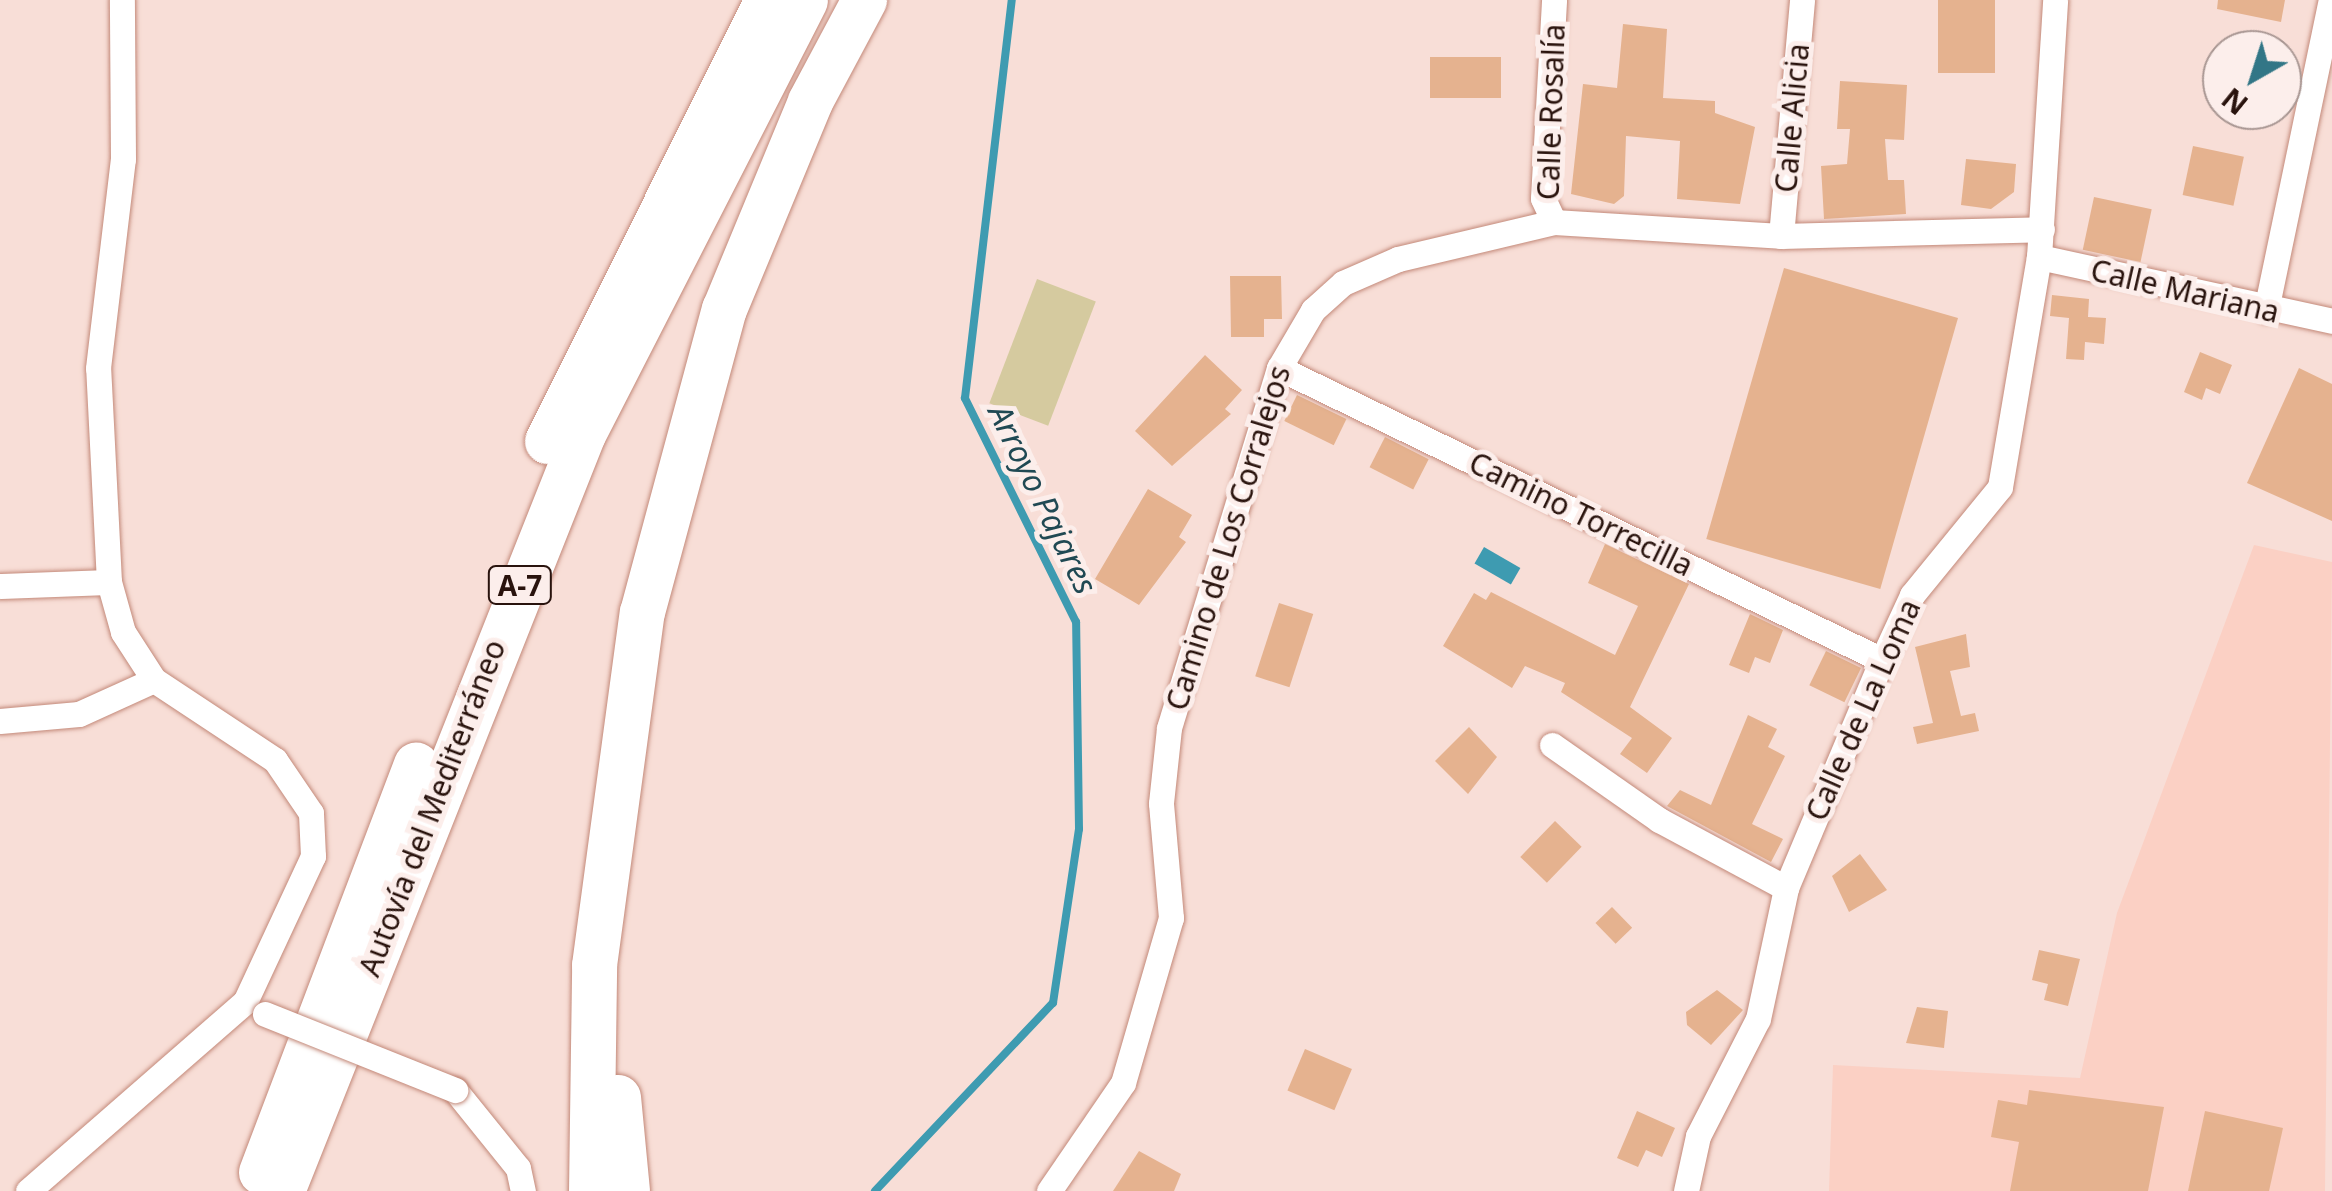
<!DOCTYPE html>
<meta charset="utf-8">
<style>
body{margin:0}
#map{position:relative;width:2332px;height:1191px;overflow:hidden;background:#f8ded7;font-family:"Noto Sans",sans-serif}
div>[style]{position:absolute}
.built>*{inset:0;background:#fbd0c4}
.green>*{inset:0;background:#d5ca9f;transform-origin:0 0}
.water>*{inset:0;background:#3e9bb1;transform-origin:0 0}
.stream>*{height:8px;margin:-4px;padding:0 4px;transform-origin:4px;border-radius:4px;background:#3e9bb1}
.building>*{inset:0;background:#e5b28f;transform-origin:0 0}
.roads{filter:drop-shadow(0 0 2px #c38979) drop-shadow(0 0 2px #c38979)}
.street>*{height:25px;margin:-12.5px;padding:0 12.5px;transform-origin:12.5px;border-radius:12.5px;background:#fff}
.highway>*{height:45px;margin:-22.5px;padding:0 22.5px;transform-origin:22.5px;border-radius:22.5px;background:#fff}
.bridges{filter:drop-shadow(0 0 2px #c38979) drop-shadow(0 0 2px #c38979)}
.street-bridge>*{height:25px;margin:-12.5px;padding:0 12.5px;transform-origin:12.5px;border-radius:12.5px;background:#fff}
span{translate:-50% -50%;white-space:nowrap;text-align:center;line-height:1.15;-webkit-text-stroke:10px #fceeeb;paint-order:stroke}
.shield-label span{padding:2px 8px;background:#fceeeb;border:2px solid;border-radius:8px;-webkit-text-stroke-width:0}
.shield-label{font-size:28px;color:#29130d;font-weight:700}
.street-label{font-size:30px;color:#29130d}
.water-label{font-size:32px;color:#204953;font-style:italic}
.north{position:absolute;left:2202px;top:30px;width:100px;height:100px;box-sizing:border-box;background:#fceeeb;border:2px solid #a89692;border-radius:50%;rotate:219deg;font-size:28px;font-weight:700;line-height:40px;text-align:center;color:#29130d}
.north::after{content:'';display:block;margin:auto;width:35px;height:45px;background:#327686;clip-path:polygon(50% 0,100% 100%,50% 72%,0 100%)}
</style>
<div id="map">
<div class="built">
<i style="clip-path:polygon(2254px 545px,2332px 562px,2325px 1191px,1829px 1191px,1833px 1065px,2080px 1078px,2117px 913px)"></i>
</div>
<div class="green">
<i style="left:1037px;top:279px;width:63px;height:133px;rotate:21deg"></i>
</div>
<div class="water">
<i style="left:1484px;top:547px;width:42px;height:19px;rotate:30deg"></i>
</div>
<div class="stream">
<i style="left:875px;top:1191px;width:259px;rotate:-46.6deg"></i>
<i style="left:1053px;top:1003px;width:176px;rotate:-81.5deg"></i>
<i style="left:1079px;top:829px;width:207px;rotate:-90.8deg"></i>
<i style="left:1076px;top:622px;width:250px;rotate:-116.4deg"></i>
<i style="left:965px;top:398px;width:401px;rotate:-83.3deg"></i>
</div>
<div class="building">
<i style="left:1938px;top:0;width:57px;height:73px"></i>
<i style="clip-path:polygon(2218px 0,2285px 0,2281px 22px,2217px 9px)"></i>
<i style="clip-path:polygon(1623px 24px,1667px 29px,1663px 98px,1715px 101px,1715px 113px,1755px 127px,1740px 204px,1677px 199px,1680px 141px,1626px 136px,1624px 196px,1614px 204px,1571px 194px,1583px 84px,1617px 88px)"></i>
<i style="left:1430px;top:57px;width:71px;height:41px"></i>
<i style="clip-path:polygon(1840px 81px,1907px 85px,1904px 140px,1885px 139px,1888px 180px,1904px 180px,1906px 214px,1824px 219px,1821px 166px,1847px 164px,1850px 129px,1837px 129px)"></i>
<i style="left:2193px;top:146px;width:52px;height:50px;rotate:12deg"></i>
<i style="clip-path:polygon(1966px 159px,2016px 164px,2014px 192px,1991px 209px,1961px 205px)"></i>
<i style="left:2094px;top:197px;width:59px;height:54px;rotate:12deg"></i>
<i style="left:1784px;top:268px;width:181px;height:282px;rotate:16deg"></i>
<i style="clip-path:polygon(1230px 276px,1281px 276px,1282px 319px,1264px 319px,1264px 337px,1231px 337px)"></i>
<i style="clip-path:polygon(2052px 295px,2089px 299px,2088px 317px,2106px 318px,2104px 344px,2085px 342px,2084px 360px,2066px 359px,2069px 318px,2050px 316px)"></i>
<i style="clip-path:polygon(2200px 352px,2232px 365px,2220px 394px,2206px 388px,2202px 400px,2184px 392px)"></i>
<i style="clip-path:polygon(1205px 355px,1242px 390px,1225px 409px,1231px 414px,1172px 466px,1135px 431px)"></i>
<i style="clip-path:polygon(2299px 368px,2332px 384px,2332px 521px,2247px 483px)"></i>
<i style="left:1297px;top:395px;width:55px;height:29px;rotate:26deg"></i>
<i style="left:1385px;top:437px;width:49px;height:34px;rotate:27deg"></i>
<i style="clip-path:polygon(1148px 489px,1192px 515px,1179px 537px,1186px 542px,1139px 605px,1095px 579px)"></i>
<i style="clip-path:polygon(1605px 544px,1689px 584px,1630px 707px,1672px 738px,1647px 773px,1620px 754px,1632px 738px,1561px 692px,1565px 683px,1525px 666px,1512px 688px,1443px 646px,1474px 593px,1486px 600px,1491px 592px,1615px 655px,1638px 606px,1588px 583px)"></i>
<i style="left:1279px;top:603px;width:36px;height:77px;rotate:18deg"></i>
<i style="clip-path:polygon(1750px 614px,1783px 630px,1770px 663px,1755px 657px,1749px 673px,1729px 665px)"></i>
<i style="clip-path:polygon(1966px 634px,1970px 667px,1950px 671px,1961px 716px,1975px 713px,1979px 731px,1917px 744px,1913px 727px,1933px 723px,1915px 647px)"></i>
<i style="left:1826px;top:651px;width:39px;height:38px;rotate:26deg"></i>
<i style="clip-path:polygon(1748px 715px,1777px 729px,1768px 747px,1785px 756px,1752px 824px,1783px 839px,1771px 862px,1667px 806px,1680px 790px,1711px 805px)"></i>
<i style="clip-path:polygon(1469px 727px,1497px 757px,1468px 794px,1435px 761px)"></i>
<i style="left:1555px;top:821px;width:37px;height:50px;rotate:44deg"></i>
<i style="clip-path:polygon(1860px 854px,1887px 890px,1849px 912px,1832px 876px)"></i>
<i style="left:1612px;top:907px;width:29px;height:23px;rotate:46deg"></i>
<i style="clip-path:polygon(2039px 950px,2080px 959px,2068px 1006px,2044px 1000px,2048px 984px,2032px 980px)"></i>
<i style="clip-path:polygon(1717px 990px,1743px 1010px,1711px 1045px,1687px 1025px,1686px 1012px)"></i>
<i style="clip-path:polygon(1917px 1007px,1948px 1011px,1944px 1048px,1906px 1043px)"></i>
<i style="left:1305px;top:1049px;width:51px;height:45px;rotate:23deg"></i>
<i style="clip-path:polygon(2029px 1090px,2164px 1107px,2148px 1191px,2010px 1191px,2019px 1142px,1991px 1137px,1998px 1100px,2027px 1105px)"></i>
<i style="clip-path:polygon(1637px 1111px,1675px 1128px,1662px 1157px,1646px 1150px,1638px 1167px,1617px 1158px)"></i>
<i style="clip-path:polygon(2205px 1111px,2283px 1128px,2269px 1191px,2188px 1191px)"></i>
<i style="clip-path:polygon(1139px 1151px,1181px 1174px,1174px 1191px,1113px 1191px)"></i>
</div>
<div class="roads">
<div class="street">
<i style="left:1554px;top:222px;width:26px;rotate:-115deg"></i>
<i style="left:1543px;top:198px;width:198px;rotate:-86.8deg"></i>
<i style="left:1781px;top:236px;width:237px;rotate:-84.9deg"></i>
<i style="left:2039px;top:257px;width:300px;rotate:12.3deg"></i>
<i style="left:2266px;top:310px;width:317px;rotate:-78.2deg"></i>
<i style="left:1279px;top:368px;width:670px;rotate:25.84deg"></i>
<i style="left:0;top:586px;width:109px;rotate:-2.1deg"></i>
<i style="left:0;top:721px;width:79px;rotate:-5.1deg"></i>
<i style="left:79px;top:714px;width:82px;rotate:-24.4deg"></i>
<i style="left:1552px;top:745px;width:131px;rotate:35deg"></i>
<i style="left:1659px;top:820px;width:144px;rotate:28.2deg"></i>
<i style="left:455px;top:1090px;width:100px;rotate:51.1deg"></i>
<i style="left:518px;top:1168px;width:24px;rotate:78deg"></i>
<i style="left:28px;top:1191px;width:288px;rotate:-41.1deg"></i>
<i style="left:245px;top:1002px;width:161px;rotate:-65deg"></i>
<i style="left:313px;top:856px;width:43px;rotate:-92.7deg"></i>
<i style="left:311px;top:813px;width:64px;rotate:-124.2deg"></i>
<i style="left:275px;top:760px;width:145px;rotate:-146.5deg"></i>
<i style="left:154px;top:680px;width:57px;rotate:-122.9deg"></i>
<i style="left:123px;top:632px;width:52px;rotate:-105.6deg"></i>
<i style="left:109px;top:582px;width:214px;rotate:-92.9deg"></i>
<i style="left:98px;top:368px;width:210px;rotate:-83.2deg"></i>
<i style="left:123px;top:159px;width:159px;rotate:-90.4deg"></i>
<i style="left:1049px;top:1191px;width:131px;rotate:-55.6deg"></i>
<i style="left:1123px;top:1083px;width:172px;rotate:-73.8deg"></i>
<i style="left:1171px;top:918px;width:115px;rotate:-95deg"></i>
<i style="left:1161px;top:803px;width:75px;rotate:-83.9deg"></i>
<i style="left:1169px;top:728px;width:376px;rotate:-73deg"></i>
<i style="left:1279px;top:368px;width:67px;rotate:-59.6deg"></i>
<i style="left:1313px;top:310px;width:40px;rotate:-42deg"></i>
<i style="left:1343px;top:283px;width:60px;rotate:-23.6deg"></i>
<i style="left:1398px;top:259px;width:160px;rotate:-13.3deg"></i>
<i style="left:1554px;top:222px;width:227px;rotate:3.5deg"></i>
<i style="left:1781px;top:236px;width:261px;rotate:-1.5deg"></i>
<i style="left:1686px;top:1191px;width:56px;rotate:-77.7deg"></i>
<i style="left:1698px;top:1136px;width:131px;rotate:-62.9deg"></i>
<i style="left:1758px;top:1019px;width:134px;rotate:-77.9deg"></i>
<i style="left:1786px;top:888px;width:247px;rotate:-67.2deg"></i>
<i style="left:1882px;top:660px;width:72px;rotate:-65.2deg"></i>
<i style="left:1912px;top:595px;width:139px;rotate:-50.8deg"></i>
<i style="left:2000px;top:487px;width:233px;rotate:-80.4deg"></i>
<i style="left:2039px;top:257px;width:257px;rotate:-86.4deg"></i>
</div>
<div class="highway">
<i style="left:547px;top:441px;width:493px;rotate:-63.5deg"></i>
<i style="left:618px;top:1097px;width:94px;rotate:84.5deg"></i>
<i style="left:261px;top:1172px;width:436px;rotate:-69.2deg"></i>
<i style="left:282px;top:1191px;width:815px;rotate:-68.32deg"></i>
<i style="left:583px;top:434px;width:487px;rotate:-62.9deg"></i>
<i style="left:591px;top:1191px;width:226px;rotate:-89.2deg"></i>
<i style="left:594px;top:965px;width:356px;rotate:-82.3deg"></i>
<i style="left:642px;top:612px;width:314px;rotate:-74.9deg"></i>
<i style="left:724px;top:309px;width:225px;rotate:-67.5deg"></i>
<i style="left:810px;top:101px;width:115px;rotate:-61.9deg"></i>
</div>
</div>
<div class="bridges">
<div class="street-bridge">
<i style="left:265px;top:1014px;width:205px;rotate:21.8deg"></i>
</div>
</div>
<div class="shield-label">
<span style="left:520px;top:585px">A-7</span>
</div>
<div class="street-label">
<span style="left:1551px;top:112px;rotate:-88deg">Calle Rosalía</span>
<span style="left:1792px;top:118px;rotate:-85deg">Calle Alicia</span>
<span style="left:2185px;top:291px;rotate:13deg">Calle Mariana</span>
<span style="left:1581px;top:514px;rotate:26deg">Camino Torrecilla</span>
<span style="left:1228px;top:538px;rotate:-73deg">Camino de Los Corralejos</span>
<span style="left:1863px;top:710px;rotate:-66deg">Calle de La Loma</span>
<span style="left:432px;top:808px;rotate:-69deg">Autovía del Mediterráneo</span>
</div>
<div class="water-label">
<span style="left:1043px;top:499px;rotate:64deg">Arroyo Pajares</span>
</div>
<div class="north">N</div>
</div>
